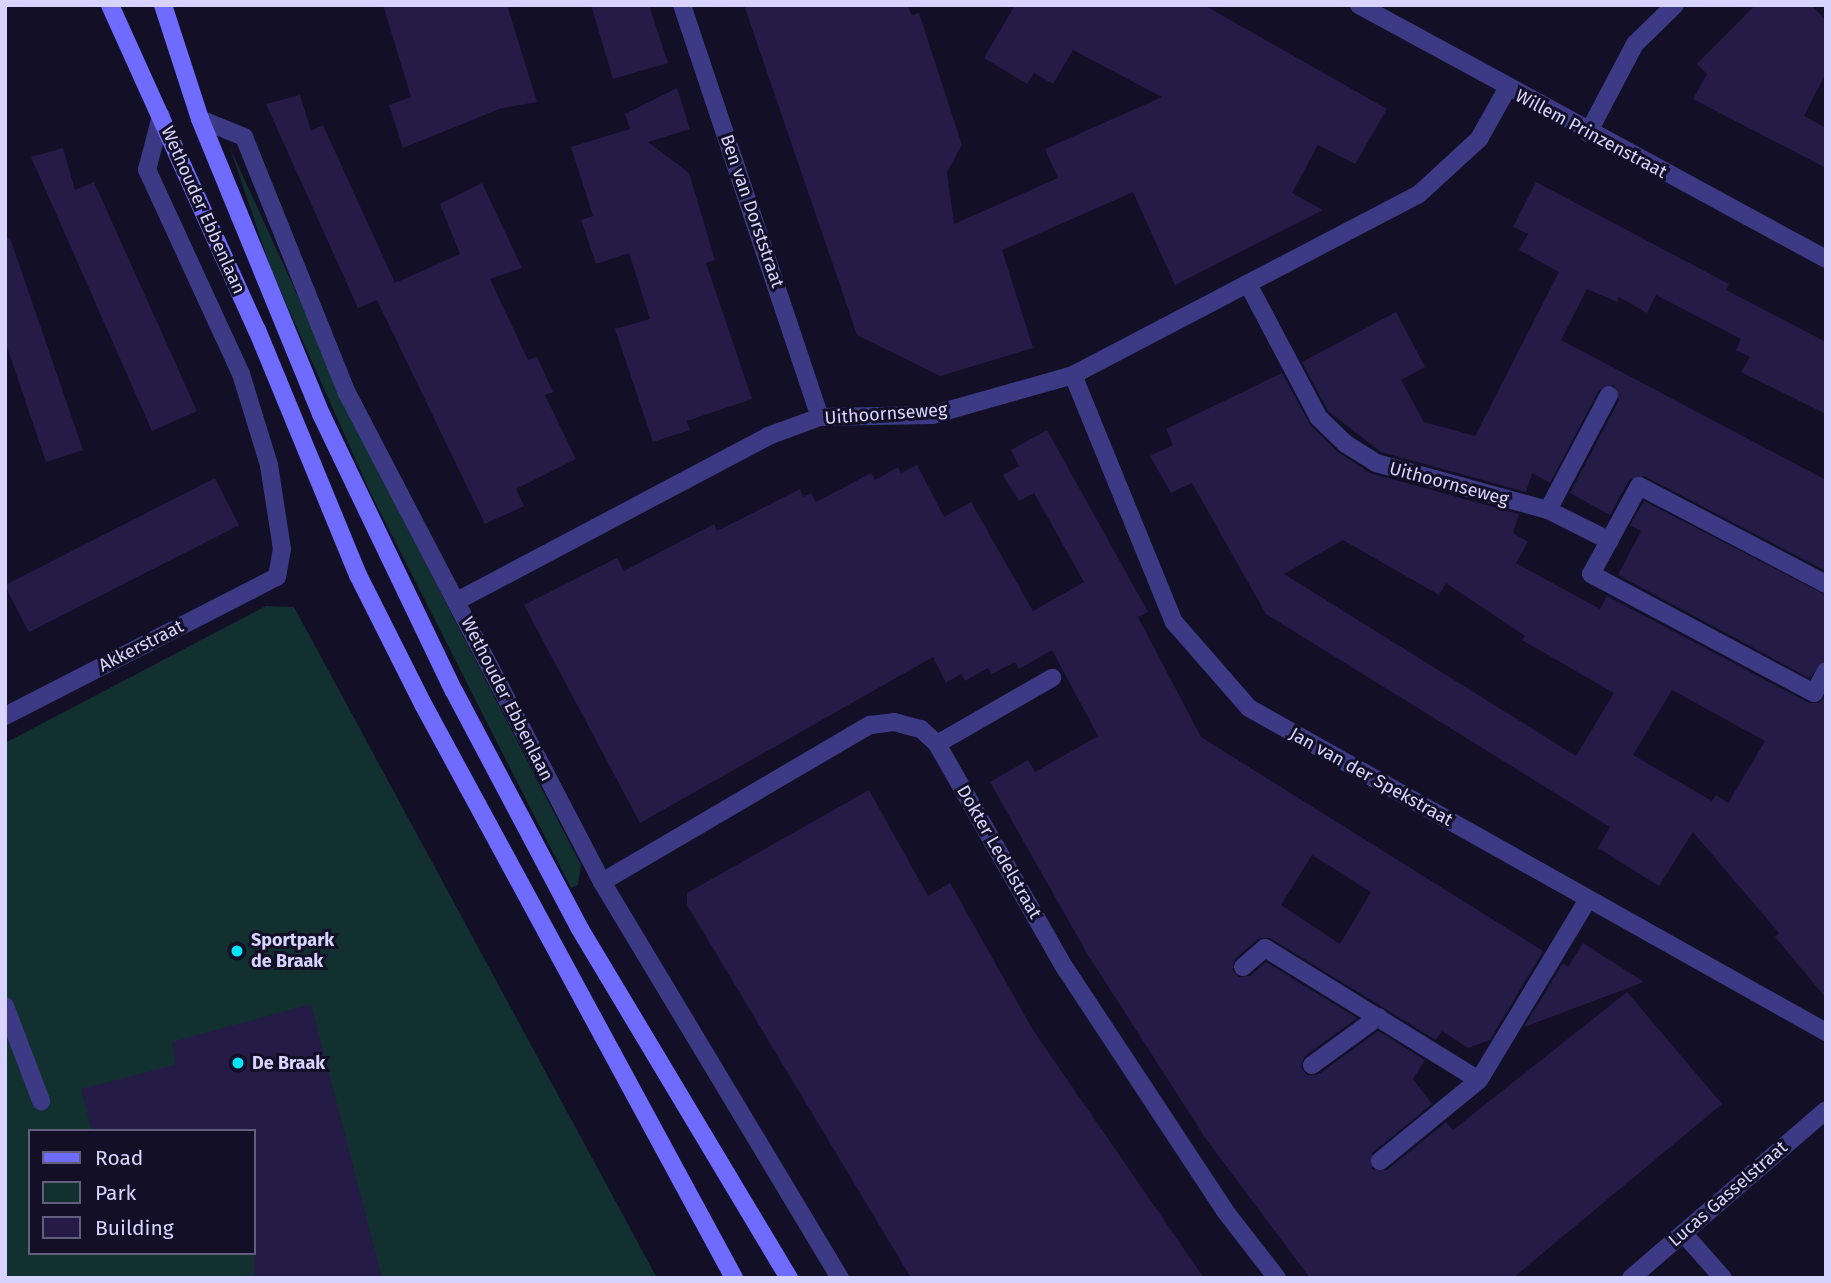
<!DOCTYPE html>
<style>
body{margin:0}
#map{position:relative;width:1831px;height:1283px;overflow:hidden;background:#130f26;font-family:"Fira Sans",sans-serif}
div>[style]{position:absolute}
.green>*{inset:0;background:#12302f}
.building>*{inset:0;background:#241b47;transform-origin:0 0}
.service>*{height:18px;margin:-9px;padding:0 9px;transform-origin:9px;border-radius:9px;background:#3d3a85}
.minor>*{height:18px;margin:-9px;padding:0 9px;transform-origin:9px;border-radius:9px;background:#3d3a85}
.secondary>*{height:18px;margin:-9px;padding:0 9px;transform-origin:9px;border-radius:9px;background:#6f6bff}
.dots>*{width:19px;height:19px;translate:-50% -50%;box-sizing:border-box;border:4px solid #130f26;border-radius:50%}
span{translate:-50% -50%;white-space:nowrap;text-align:center;line-height:1.15;-webkit-text-stroke:6px #130f26;paint-order:stroke}
.street-label{font-size:18px;color:#d9d4ff}
.poi-label{font-size:18px;color:#d9d4ff;font-weight:700}
.left{translate:0 -50%;text-align:left}
.frame{position:absolute;inset:0;border:7px solid #d9d4ff;pointer-events:none}
.legend{position:absolute;left:28px;top:1129px;width:228px;height:126px;box-sizing:border-box;background:#130f26;border:2px solid #625e7d;margin:0;padding:9px 12px;list-style:none;font-size:21px;color:#d9d4ff}
.legend li{display:flex;align-items:center;gap:14px;height:35px}
.legend b{width:35px;border:2px solid #625e7d}
</style>
<div id="map">
<div class="green">
<i style="clip-path:polygon(230px 148px,379px 473px,581px 865px,578px 885px,571px 888px,370px 492px,272px 272px)"></i>
<i style="clip-path:polygon(evenodd,266px 606px,294px 607px,657px 1278px,5px 1278px,5px 743px,266px 606px,30px 1131px,254px 1131px,254px 1253px,30px 1253px,30px 1131px)"></i>
</div>
<div class="building">
<i style="clip-path:polygon(383px 5px,507px 5px,537px 102px,502px 108px,403px 148px,389px 105px,411px 97px)"></i>
<i style="clip-path:polygon(591px 5px,649px 5px,668px 63px,613px 79px)"></i>
<i style="clip-path:polygon(744px 5px,907px 5px,912px 15px,919px 13px,962px 145px,947px 172px,954px 224px,1058px 178px,1045px 149px,1162px 97px,1073px 50px,1053px 84px,1034px 73px,1027px 84px,984px 58px,1015px 5px,1204px 5px,1387px 109px,1355px 164px,1318px 145px,1292px 193px,1323px 210px,1175px 285px,1133px 192px,1002px 250px,1033px 348px,940px 376px,857px 335px)"></i>
<i style="clip-path:polygon(1755px 5px,1811px 5px,1826px 20px,1826px 73px,1804px 116px,1826px 128px,1826px 168px,1693px 99px,1707px 74px,1697px 64px)"></i>
<i style="clip-path:polygon(677px 88px,690px 129px,648px 142px,689px 173px,715px 260px,706px 263px,752px 399px,687px 421px,690px 430px,653px 442px,615px 329px,650px 319px,629px 253px,596px 264px,581px 220px,593px 216px,571px 147px,630px 129px,625px 114px)"></i>
<i style="clip-path:polygon(300px 95px,311px 131px,323px 125px,395px 283px,460px 254px,440px 204px,482px 183px,522px 268px,490px 279px,528px 360px,537px 357px,553px 392px,545px 395px,576px 459px,516px 489px,524px 506px,485px 524px,377px 300px,358px 308px,266px 104px)"></i>
<i style="clip-path:polygon(63px 148px,75px 190px,94px 182px,197px 411px,152px 431px,31px 157px)"></i>
<i style="clip-path:polygon(1536px 182px,1729px 284px,1726px 290px,1826px 342px,1826px 414px,1741px 372px,1750px 357px,1736px 350px,1741px 339px,1656px 295px,1647px 313px,1619px 297px,1617px 302px,1587px 289px,1561px 340px,1826px 480px,1826px 571px,1644px 476px,1629px 480px,1610px 515px,1570px 493px,1619px 400px,1614px 385px,1599px 390px,1550px 483px,1532px 473px,1526px 492px,1381px 452px,1328px 411px,1302px 362px,1396px 312px,1425px 367px,1401px 380px,1424px 422px,1475px 436px,1559px 272px,1519px 250px,1528px 234px,1513px 227px)"></i>
<i style="clip-path:polygon(10px 238px,83px 450px,46px 462px,5px 341px,5px 239px)"></i>
<i style="clip-path:polygon(evenodd,1282px 373px,1311px 426px,1338px 452px,1370px 473px,1519px 514px,1513px 533px,1528px 542px,1516px 563px,1600px 609px,1607px 596px,1809px 703px,1819px 703px,1826px 695px,1826px 998px,1775px 937px,1779px 933px,1693px 832px,1659px 886px,1598px 848px,1610px 827px,1266px 614px,1192px 483px,1171px 493px,1150px 456px,1173px 445px,1166px 429px,1282px 373px,1343px 540px,1439px 595px,1446px 583px,1525px 636px,1522px 640px,1614px 693px,1576px 756px,1284px 574px,1343px 540px,1282px 373px,1672px 690px,1765px 741px,1728px 803px,1716px 795px,1712px 801px,1633px 755px,1672px 690px)"></i>
<i style="clip-path:polygon(evenodd,1047px 430px,1148px 612px,1138px 617px,1201px 737px,1543px 951px,1490px 1040px,1468px 1048px,1442px 1031px,1436px 1040px,1270px 938px,1258px 939px,1235px 959px,1232px 970px,1239px 977px,1250px 976px,1266px 962px,1357px 1018px,1305px 1056px,1301px 1067px,1307px 1075px,1319px 1074px,1378px 1031px,1425px 1060px,1413px 1079px,1432px 1104px,1372px 1153px,1372px 1169px,1387px 1170px,1446px 1122px,1453px 1130px,1627px 992px,1722px 1104px,1513px 1278px,1310px 1278px,1206px 1139px,1088px 955px,990px 782px,1028px 760px,1035px 772px,1098px 736px,1052px 650px,1019px 669px,1015px 662px,992px 674px,988px 668px,965px 681px,961px 674px,946px 683px,933px 657px,640px 823px,524px 605px,617px 558px,624px 571px,714px 524px,717px 531px,800px 489px,803px 497px,811px 493px,816px 502px,871px 473px,875px 480px,898px 467px,901px 473px,917px 465px,944px 517px,971px 502px,1033px 611px,1084px 582px,1034px 493px,1019px 501px,1003px 475px,1019px 466px,1011px 450px,1047px 430px,1312px 855px,1371px 892px,1340px 944px,1281px 905px,1312px 855px)"></i>
<i style="left:215px;top:478px;width:53px;height:236px;rotate:63deg"></i>
<i style="clip-path:polygon(1644px 501px,1826px 595px,1826px 660px,1809px 678px,1618px 575px,1641px 531px,1630px 525px)"></i>
<i style="clip-path:polygon(869px 790px,928px 896px,950px 883px,1033px 1030px,1204px 1278px,911px 1278px,687px 905px,687px 893px)"></i>
<i style="clip-path:polygon(1583px 943px,1644px 982px,1524px 1027px,1563px 963px,1568px 967px)"></i>
<i style="clip-path:polygon(311px 1004px,359px 1189px,382px 1278px,254px 1278px,254px 1131px,92px 1131px,81px 1089px,175px 1065px,172px 1042px)"></i>
</div>
<div class="service">
<i style="left:1249px;top:286px;width:149px;rotate:62.1deg"></i>
<i style="left:1319px;top:418px;width:37px;rotate:44deg"></i>
<i style="left:1346px;top:444px;width:36px;rotate:32deg"></i>
<i style="left:1376px;top:463px;width:178px;rotate:15.3deg"></i>
<i style="left:1548px;top:510px;width:69px;rotate:26.6deg"></i>
<i style="left:1548px;top:510px;width:130px;rotate:-62.1deg"></i>
<i style="left:1826px;top:584px;width:211px;rotate:-152.3deg"></i>
<i style="left:1639px;top:486px;width:100px;rotate:118.6deg"></i>
<i style="left:1591px;top:574px;width:253px;rotate:28.1deg"></i>
<i style="left:1814px;top:693px;width:25px;rotate:-61deg"></i>
<i style="left:937px;top:744px;width:133px;rotate:-29.9deg"></i>
<i style="left:1243px;top:967px;width:29px;rotate:-41deg"></i>
<i style="left:1265px;top:948px;width:251px;rotate:31.7deg"></i>
<i style="left:1312px;top:1065px;width:82px;rotate:-36deg"></i>
<i style="left:1380px;top:1161px;width:128px;rotate:-39.3deg"></i>
<i style="left:1479px;top:1080px;width:211px;rotate:-58.9deg"></i>
</div>
<div class="minor">
<i style="left:682px;top:5px;width:434px;rotate:71.5deg"></i>
<i style="left:1359px;top:5px;width:532px;rotate:28.54deg"></i>
<i style="left:200px;top:119px;width:48px;rotate:22.2deg"></i>
<i style="left:244px;top:137px;width:276px;rotate:68.1deg"></i>
<i style="left:347px;top:393px;width:551px;rotate:62.46deg"></i>
<i style="left:602px;top:882px;width:462px;rotate:59deg"></i>
<i style="left:1588px;top:133px;width:101px;rotate:-62.2deg"></i>
<i style="left:1635px;top:44px;width:56px;rotate:-44.3deg"></i>
<i style="left:1073px;top:375px;width:267px;rotate:67.8deg"></i>
<i style="left:1174px;top:622px;width:114px;rotate:48.9deg"></i>
<i style="left:1249px;top:708px;width:662px;rotate:29.32deg"></i>
<i style="left:457px;top:601px;width:352px;rotate:-27.9deg"></i>
<i style="left:768px;top:436px;width:55px;rotate:-20.1deg"></i>
<i style="left:820px;top:417px;width:112px;rotate:-1deg"></i>
<i style="left:932px;top:415px;width:147px;rotate:-15.8deg"></i>
<i style="left:1073px;top:375px;width:389px;rotate:-27.6deg"></i>
<i style="left:1418px;top:195px;width:83px;rotate:-42.6deg"></i>
<i style="left:1479px;top:139px;width:57px;rotate:-60.8deg"></i>
<i style="left:5px;top:716px;width:305px;rotate:-27.1deg"></i>
<i style="left:277px;top:577px;width:28px;rotate:-80deg"></i>
<i style="left:282px;top:549px;width:85px;rotate:-98.8deg"></i>
<i style="left:269px;top:465px;width:95px;rotate:-107.1deg"></i>
<i style="left:241px;top:374px;width:225px;rotate:-114.7deg"></i>
<i style="left:147px;top:170px;width:56px;rotate:-75.5deg"></i>
<i style="left:602px;top:882px;width:311px;rotate:-30.4deg"></i>
<i style="left:870px;top:725px;width:24px;rotate:-7deg"></i>
<i style="left:894px;top:722px;width:28px;rotate:15deg"></i>
<i style="left:921px;top:729px;width:22px;rotate:43deg"></i>
<i style="left:937px;top:744px;width:258px;rotate:60.3deg"></i>
<i style="left:1065px;top:968px;width:291px;rotate:56.6deg"></i>
<i style="left:1225px;top:1211px;width:85px;rotate:52.2deg"></i>
<i style="left:5px;top:1006px;width:102px;rotate:69.2deg"></i>
<i style="left:1683px;top:1233px;width:60px;rotate:48.4deg"></i>
<i style="left:1631px;top:1278px;width:257px;rotate:-40.7deg"></i>
</div>
<div class="secondary">
<i style="left:110px;top:5px;width:357px;rotate:65.7deg"></i>
<i style="left:257px;top:330px;width:265px;rotate:67.6deg"></i>
<i style="left:358px;top:575px;width:147px;rotate:63.3deg"></i>
<i style="left:424px;top:706px;width:651px;rotate:61.54deg"></i>
<i style="left:163px;top:5px;width:120px;rotate:72deg"></i>
<i style="left:200px;top:119px;width:319px;rotate:67.7deg"></i>
<i style="left:321px;top:414px;width:307px;rotate:64.4deg"></i>
<i style="left:454px;top:691px;width:269px;rotate:62.1deg"></i>
<i style="left:580px;top:929px;width:407px;rotate:59.1deg"></i>
</div>
<div class="dots">
<i style="left:237px;top:951px;background:#00e5ff"></i>
<i style="left:238px;top:1063px;background:#00e5ff"></i>
</div>
<div class="street-label">
<span style="left:1591px;top:134px;rotate:28deg">Willem Prinzenstraat</span>
<span style="left:203px;top:210px;rotate:66deg">Wethouder Ebbenlaan</span>
<span style="left:752px;top:211px;rotate:71deg">Ben van Dorststraat</span>
<span style="left:886px;top:414px;rotate:-4deg">Uithoornseweg</span>
<span style="left:1449px;top:484px;rotate:15deg">Uithoornseweg</span>
<span style="left:141px;top:646px;rotate:-27deg">Akkerstraat</span>
<span style="left:507px;top:699px;rotate:63deg">Wethouder Ebbenlaan</span>
<span style="left:1371px;top:777px;rotate:29deg">Jan van der Spekstraat</span>
<span style="left:999px;top:852px;rotate:60deg">Dokter Ledelstraat</span>
<span style="left:1728px;top:1194px;rotate:-41deg">Lucas Gasselstraat</span>
</div>
<div class="poi-label">
<span class="left" style="left:251px;top:951px">Sportpark<br>de Braak</span>
<span class="left" style="left:252px;top:1063px">De Braak</span>
</div>
<div class="frame"></div>
<ul class="legend">
<li><b style="height:9px;background:#6f6bff"></b>Road</li>
<li><b style="height:19px;background:#12302f"></b>Park</li>
<li><b style="height:19px;background:#241b47"></b>Building</li>
</ul>
</div>
